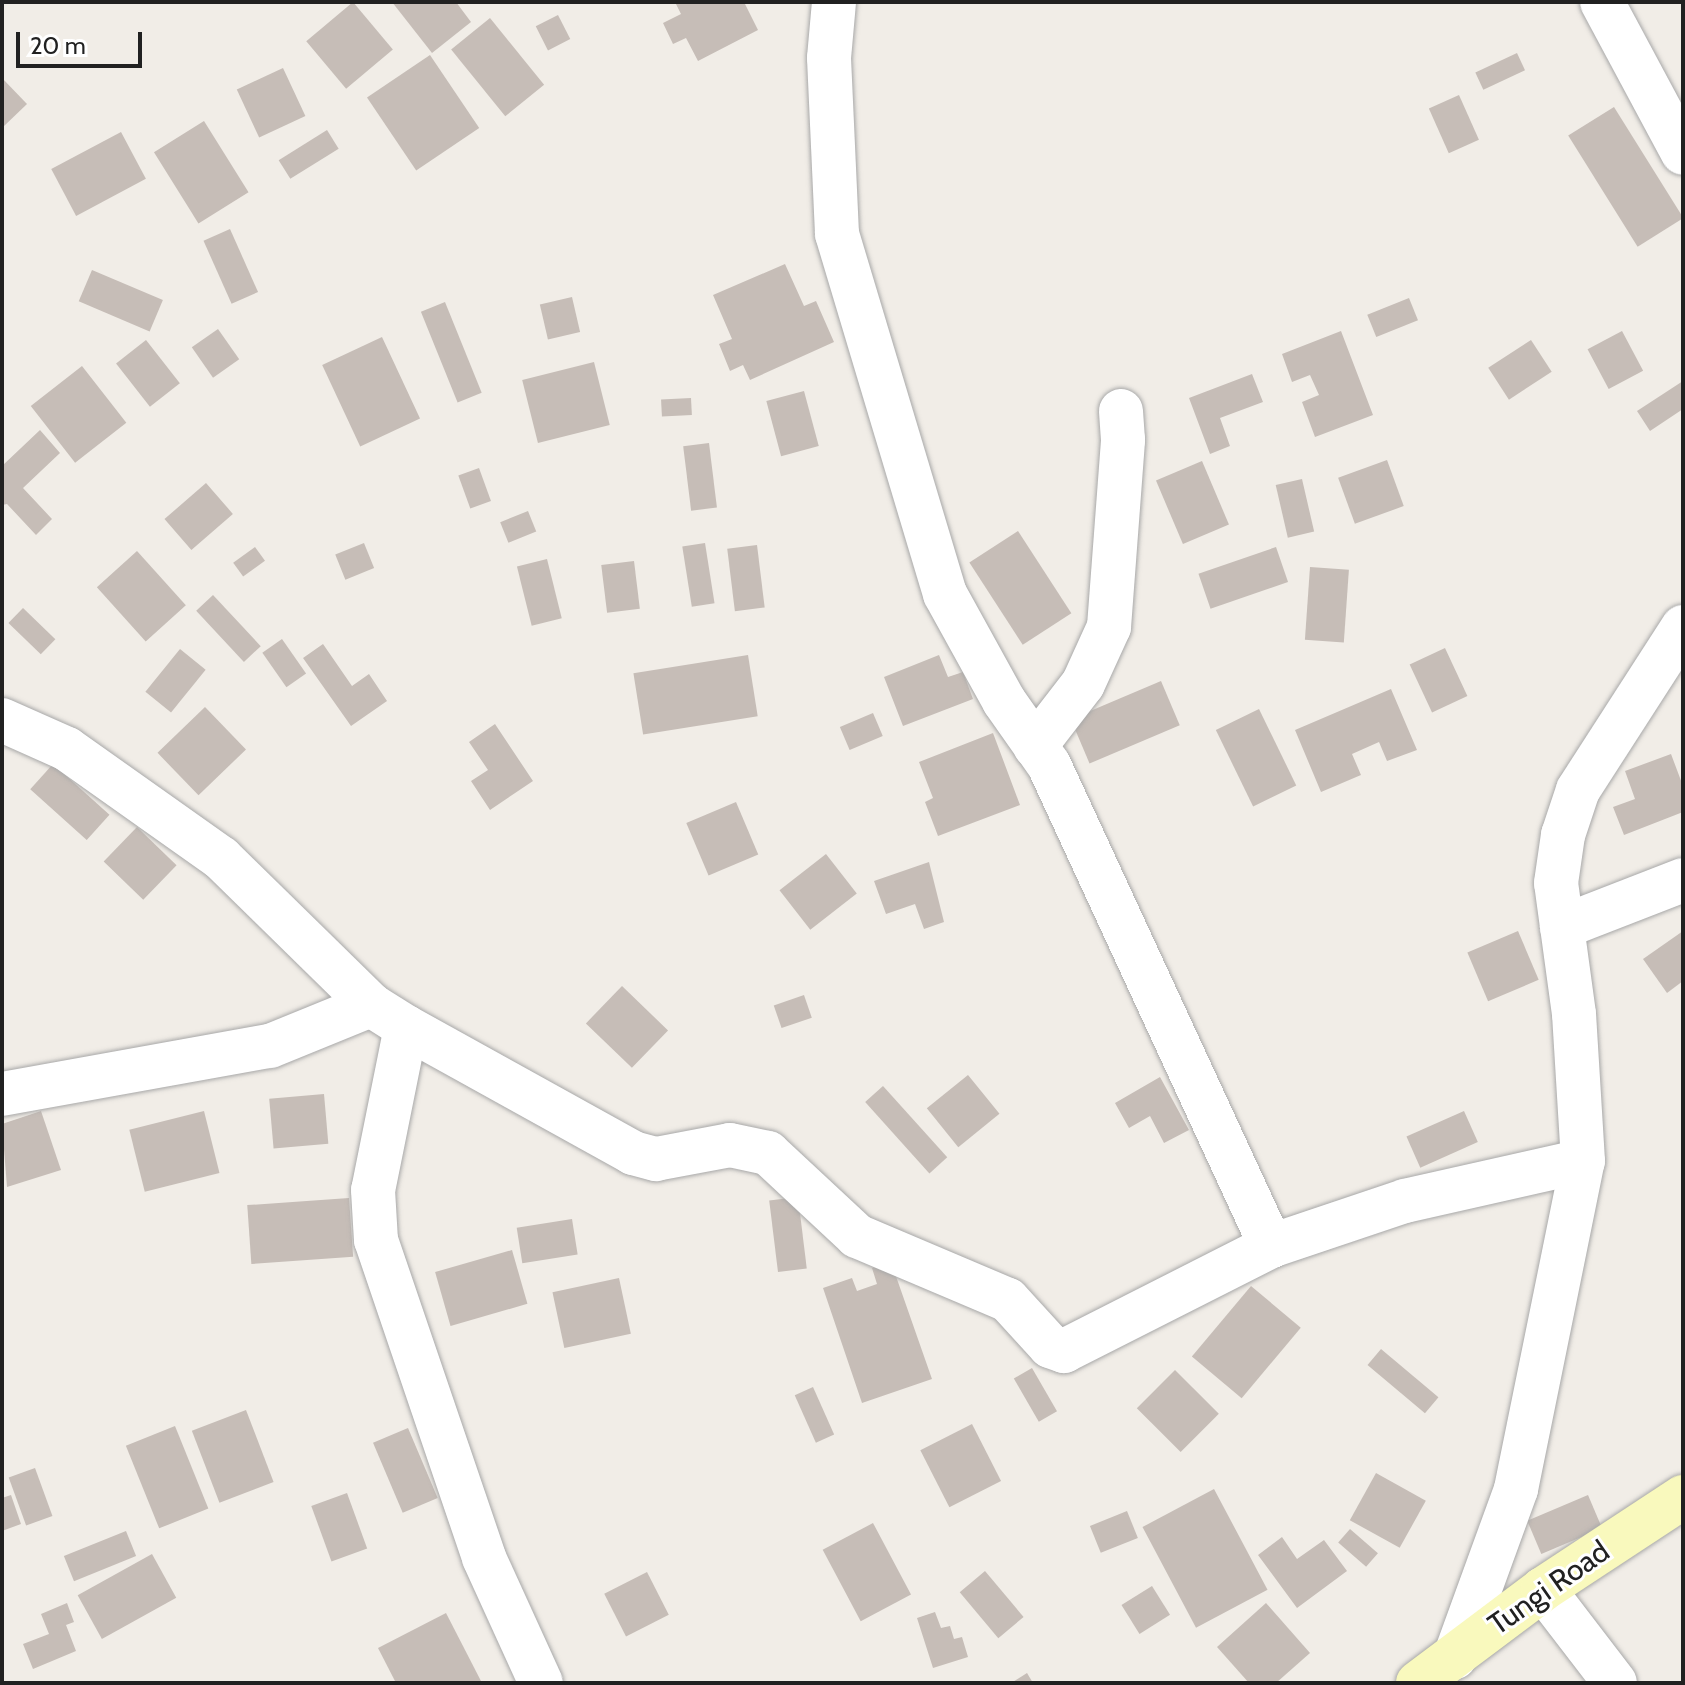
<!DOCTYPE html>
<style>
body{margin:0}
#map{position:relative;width:1685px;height:1685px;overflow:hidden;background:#f1ede7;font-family:Cabin,sans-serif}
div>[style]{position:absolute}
.building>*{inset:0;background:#c6bdb7;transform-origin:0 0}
.roads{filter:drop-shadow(0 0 2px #a8a8a8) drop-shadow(0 0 2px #a8a8a8)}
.minor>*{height:44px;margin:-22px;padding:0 22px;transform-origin:22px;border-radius:22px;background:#fff}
.tertiary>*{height:44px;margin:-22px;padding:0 22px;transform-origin:22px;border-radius:22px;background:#fff}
.secondary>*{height:44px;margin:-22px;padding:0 22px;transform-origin:22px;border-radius:22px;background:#f9f9bd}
span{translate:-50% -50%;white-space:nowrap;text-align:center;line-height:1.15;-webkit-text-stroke:6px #fff;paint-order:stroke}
.street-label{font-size:30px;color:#212121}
.frame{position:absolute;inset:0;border:4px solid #212121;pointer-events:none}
.scale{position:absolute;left:16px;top:32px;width:126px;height:36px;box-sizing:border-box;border:4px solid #212121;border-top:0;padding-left:10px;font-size:24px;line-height:28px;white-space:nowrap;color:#212121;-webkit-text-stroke:6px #fff;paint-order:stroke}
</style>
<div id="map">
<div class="building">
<i style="left:353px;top:2px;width:62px;height:61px;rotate:50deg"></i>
<i style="clip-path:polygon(392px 2px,456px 2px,471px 22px,432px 53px)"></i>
<i style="clip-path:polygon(675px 2px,744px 2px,758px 30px,698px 61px,686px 38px,673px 44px,663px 23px,681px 14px)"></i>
<i style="left:558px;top:15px;width:27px;height:25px;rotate:63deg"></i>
<i style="left:490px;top:18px;width:86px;height:50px;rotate:51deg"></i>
<i style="left:1517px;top:53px;width:19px;height:46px;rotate:65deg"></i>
<i style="left:430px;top:55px;width:88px;height:76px;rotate:56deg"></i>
<i style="left:283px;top:68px;width:53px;height:51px;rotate:65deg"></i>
<i style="clip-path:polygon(2px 78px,27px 104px,2px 128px)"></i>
<i style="left:1459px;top:95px;width:49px;height:33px;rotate:66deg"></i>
<i style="left:1614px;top:107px;width:131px;height:54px;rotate:58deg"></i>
<i style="left:204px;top:121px;width:84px;height:59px;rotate:58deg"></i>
<i style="left:327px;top:130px;width:22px;height:57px;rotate:58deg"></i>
<i style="left:121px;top:132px;width:53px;height:79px;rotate:62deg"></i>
<i style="left:230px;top:229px;width:69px;height:29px;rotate:66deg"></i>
<i style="clip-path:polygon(785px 264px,804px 306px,816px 301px,834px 342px,750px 380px,743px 365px,730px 371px,719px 344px,732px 339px,713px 295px)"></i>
<i style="left:92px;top:270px;width:77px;height:34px;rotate:23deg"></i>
<i style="left:572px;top:297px;width:36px;height:33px;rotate:77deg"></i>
<i style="left:1409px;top:298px;width:24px;height:45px;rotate:68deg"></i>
<i style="left:445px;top:302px;width:98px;height:26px;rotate:68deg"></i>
<i style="left:218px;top:329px;width:37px;height:32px;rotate:55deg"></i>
<i style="clip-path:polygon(1341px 331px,1373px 415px,1315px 437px,1302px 402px,1319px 395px,1310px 375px,1292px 382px,1282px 354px)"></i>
<i style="left:1622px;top:331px;width:45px;height:39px;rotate:62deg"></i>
<i style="left:382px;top:337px;width:90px;height:66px;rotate:65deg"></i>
<i style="left:146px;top:340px;width:55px;height:38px;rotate:52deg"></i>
<i style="left:1531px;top:340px;width:38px;height:51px;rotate:57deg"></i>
<i style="left:594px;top:362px;width:65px;height:74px;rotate:76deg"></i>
<i style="left:82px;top:366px;width:72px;height:65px;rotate:52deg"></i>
<i style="clip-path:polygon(1252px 374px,1263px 402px,1220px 418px,1230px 446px,1210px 454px,1189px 398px)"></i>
<i style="clip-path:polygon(1683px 381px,1683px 409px,1650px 431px,1637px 411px)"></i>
<i style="left:804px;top:391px;width:57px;height:39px;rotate:75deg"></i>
<i style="left:691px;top:398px;width:17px;height:30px;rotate:87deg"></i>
<i style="clip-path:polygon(40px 430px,60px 453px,23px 488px,52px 519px,36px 535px,7px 504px,2px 505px,2px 466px)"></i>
<i style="left:709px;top:443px;width:65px;height:26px;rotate:83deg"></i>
<i style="left:1387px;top:460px;width:49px;height:52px;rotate:70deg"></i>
<i style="left:1202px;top:461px;width:69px;height:50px;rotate:67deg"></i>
<i style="left:479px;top:468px;width:35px;height:22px;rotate:70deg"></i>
<i style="left:1302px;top:479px;width:54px;height:27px;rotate:77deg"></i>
<i style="left:206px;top:483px;width:41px;height:55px;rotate:49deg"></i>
<i style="left:528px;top:511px;width:22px;height:30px;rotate:68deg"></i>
<i style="left:1018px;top:531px;width:98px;height:58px;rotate:57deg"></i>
<i style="left:364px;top:543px;width:27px;height:31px;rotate:68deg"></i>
<i style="left:705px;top:543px;width:61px;height:23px;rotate:81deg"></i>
<i style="left:757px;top:545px;width:63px;height:30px;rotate:83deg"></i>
<i style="left:255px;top:547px;width:17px;height:27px;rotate:54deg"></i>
<i style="left:1276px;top:547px;width:37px;height:82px;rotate:71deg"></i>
<i style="left:137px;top:551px;width:73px;height:54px;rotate:48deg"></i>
<i style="left:547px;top:559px;width:61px;height:31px;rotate:76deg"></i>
<i style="left:634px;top:561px;width:48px;height:33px;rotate:83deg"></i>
<i style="left:1310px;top:567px;width:39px;height:73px;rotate:4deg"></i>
<i style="left:213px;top:595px;width:70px;height:23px;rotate:47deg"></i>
<i style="left:23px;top:608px;width:45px;height:21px;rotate:44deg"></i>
<i style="left:282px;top:639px;width:42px;height:24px;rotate:55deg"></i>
<i style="clip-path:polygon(323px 644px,352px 686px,369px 674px,387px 701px,351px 726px,303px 658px)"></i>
<i style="left:1445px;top:648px;width:53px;height:39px;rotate:65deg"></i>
<i style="left:180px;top:649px;width:33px;height:55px;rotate:39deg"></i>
<i style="left:748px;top:655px;width:62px;height:116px;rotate:81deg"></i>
<i style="clip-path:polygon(939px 655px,948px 677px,963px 672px,973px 699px,903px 726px,884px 677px)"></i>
<i style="left:1161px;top:681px;width:48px;height:98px;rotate:67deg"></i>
<i style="clip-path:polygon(1391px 689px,1417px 750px,1387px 761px,1379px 742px,1352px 754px,1361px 775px,1321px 792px,1295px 730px)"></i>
<i style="left:205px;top:707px;width:59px;height:66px;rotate:46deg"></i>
<i style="left:1259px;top:709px;width:85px;height:48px;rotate:64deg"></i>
<i style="left:873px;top:713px;width:25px;height:36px;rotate:67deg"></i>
<i style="clip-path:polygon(495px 724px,533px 781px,490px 810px,471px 781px,488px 770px,469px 742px)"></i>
<i style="clip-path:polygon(993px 733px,1020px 805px,938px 836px,925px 802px,933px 798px,919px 762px)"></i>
<i style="clip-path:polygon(1671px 754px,1683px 786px,1683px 812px,1624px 835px,1613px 807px,1635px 799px,1625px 771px)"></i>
<i style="left:53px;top:764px;width:76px;height:34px;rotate:42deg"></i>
<i style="left:736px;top:802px;width:57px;height:54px;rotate:67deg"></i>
<i style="left:137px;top:827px;width:55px;height:48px;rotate:44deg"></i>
<i style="left:826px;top:854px;width:50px;height:59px;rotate:52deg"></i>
<i style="clip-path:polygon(929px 862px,944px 922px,924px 929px,915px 904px,886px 914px,874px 881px)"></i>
<i style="left:1518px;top:931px;width:53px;height:55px;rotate:67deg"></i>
<i style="clip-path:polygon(1683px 931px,1683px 981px,1667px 993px,1643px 959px)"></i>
<i style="left:622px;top:986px;width:64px;height:52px;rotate:44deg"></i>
<i style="left:804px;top:995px;width:24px;height:32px;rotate:71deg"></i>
<i style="left:968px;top:1075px;width:50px;height:53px;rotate:51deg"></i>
<i style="clip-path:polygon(1160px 1077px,1189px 1130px,1164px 1143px,1150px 1116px,1129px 1128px,1115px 1103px)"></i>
<i style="left:883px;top:1086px;width:96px;height:24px;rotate:48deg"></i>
<i style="left:324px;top:1094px;width:50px;height:55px;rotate:85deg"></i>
<i style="clip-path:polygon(41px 1111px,61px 1170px,7px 1187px,2px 1124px)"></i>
<i style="left:204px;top:1111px;width:64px;height:77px;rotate:76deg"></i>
<i style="left:1464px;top:1111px;width:34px;height:63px;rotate:66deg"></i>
<i style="left:798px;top:1197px;width:72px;height:29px;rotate:83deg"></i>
<i style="left:349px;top:1198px;width:59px;height:102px;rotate:86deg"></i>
<i style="left:572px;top:1219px;width:36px;height:56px;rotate:81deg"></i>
<i style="left:512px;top:1250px;width:56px;height:80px;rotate:74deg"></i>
<i style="clip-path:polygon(891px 1262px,932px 1379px,862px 1403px,823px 1288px,852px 1278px,857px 1291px,877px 1284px,872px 1268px)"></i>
<i style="left:619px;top:1278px;width:57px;height:68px;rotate:78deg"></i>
<i style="left:1251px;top:1286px;width:65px;height:92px;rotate:40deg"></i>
<i style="left:1381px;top:1349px;width:75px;height:21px;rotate:40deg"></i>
<i style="left:1032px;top:1368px;width:50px;height:21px;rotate:60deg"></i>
<i style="left:1175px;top:1370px;width:62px;height:54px;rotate:45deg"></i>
<i style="left:813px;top:1387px;width:52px;height:20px;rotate:66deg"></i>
<i style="left:246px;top:1410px;width:77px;height:58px;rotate:69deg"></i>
<i style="left:972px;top:1424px;width:64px;height:58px;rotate:63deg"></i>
<i style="left:175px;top:1426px;width:89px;height:53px;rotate:68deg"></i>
<i style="left:408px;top:1428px;width:76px;height:38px;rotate:67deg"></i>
<i style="left:35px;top:1468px;width:51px;height:28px;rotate:70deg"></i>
<i style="left:1376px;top:1473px;width:57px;height:54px;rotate:29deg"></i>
<i style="left:1214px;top:1489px;width:114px;height:81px;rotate:62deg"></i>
<i style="left:347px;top:1493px;width:59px;height:38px;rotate:70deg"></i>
<i style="clip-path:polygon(11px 1495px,21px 1524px,2px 1531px,2px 1498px)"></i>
<i style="left:1588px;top:1495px;width:36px;height:66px;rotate:67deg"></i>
<i style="left:1127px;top:1511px;width:29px;height:40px;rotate:68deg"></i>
<i style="left:873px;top:1523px;width:81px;height:57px;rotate:62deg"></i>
<i style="left:1350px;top:1529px;width:37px;height:18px;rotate:41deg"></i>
<i style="left:126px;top:1531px;width:27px;height:67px;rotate:68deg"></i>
<i style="clip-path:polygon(1282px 1537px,1297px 1559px,1324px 1540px,1347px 1571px,1297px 1608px,1258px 1555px)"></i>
<i style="left:152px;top:1554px;width:50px;height:85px;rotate:61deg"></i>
<i style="left:985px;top:1571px;width:60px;height:33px;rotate:50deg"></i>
<i style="left:647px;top:1572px;width:48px;height:48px;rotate:63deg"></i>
<i style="left:1152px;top:1586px;width:34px;height:36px;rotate:58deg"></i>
<i style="clip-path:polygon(67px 1603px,74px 1622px,66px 1625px,76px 1651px,33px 1669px,23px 1644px,49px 1634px,41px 1614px)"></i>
<i style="clip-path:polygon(1266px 1603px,1310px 1653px,1276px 1683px,1249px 1683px,1217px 1647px)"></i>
<i style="clip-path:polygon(935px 1612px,941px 1628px,950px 1626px,954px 1639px,962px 1637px,968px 1657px,933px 1668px,917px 1618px)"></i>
<i style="clip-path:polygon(446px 1613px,482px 1683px,396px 1683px,378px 1648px)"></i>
<i style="clip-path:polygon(1027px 1673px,1033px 1683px,1011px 1683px)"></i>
</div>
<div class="roads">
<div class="minor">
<i style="left:834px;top:2px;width:56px;rotate:95.1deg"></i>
<i style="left:829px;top:58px;width:176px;rotate:87.4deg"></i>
<i style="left:837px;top:234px;width:376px;rotate:73.3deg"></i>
<i style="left:945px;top:594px;width:122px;rotate:61.1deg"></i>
<i style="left:1004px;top:701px;width:78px;rotate:54.9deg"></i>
<i style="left:1049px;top:765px;width:530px;rotate:65.22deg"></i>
<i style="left:2px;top:720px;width:71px;rotate:24deg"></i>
<i style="left:67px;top:749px;width:189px;rotate:35.3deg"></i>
<i style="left:221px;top:858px;width:210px;rotate:44.4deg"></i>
<i style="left:371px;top:1005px;width:41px;rotate:32.2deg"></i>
<i style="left:406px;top:1027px;width:260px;rotate:29deg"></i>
<i style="left:633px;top:1153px;width:24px;rotate:15deg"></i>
<i style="left:656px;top:1159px;width:75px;rotate:-10.7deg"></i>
<i style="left:730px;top:1145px;width:39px;rotate:12deg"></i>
<i style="left:768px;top:1153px;width:122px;rotate:43deg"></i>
<i style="left:857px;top:1236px;width:164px;rotate:23deg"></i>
<i style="left:1008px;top:1300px;width:62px;rotate:47.6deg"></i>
<i style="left:1050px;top:1346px;width:15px;rotate:20deg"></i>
<i style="left:1064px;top:1351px;width:232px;rotate:-26.9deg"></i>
<i style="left:1271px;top:1246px;width:141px;rotate:-18.6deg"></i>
<i style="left:1405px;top:1201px;width:182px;rotate:-12.7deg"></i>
<i style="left:1035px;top:746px;width:78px;rotate:-52.3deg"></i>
<i style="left:1083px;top:684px;width:63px;rotate:-65.5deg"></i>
<i style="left:1109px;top:627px;width:188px;rotate:-85.7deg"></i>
<i style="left:1123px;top:440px;width:29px;rotate:-94deg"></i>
<i style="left:1562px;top:927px;width:130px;rotate:-21.2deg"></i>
<i style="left:406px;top:1027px;width:166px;rotate:101.4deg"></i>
<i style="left:373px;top:1190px;width:50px;rotate:86.6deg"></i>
<i style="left:376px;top:1240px;width:336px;rotate:71.2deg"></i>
<i style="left:484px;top:1558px;width:137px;rotate:65.5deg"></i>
<i style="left:2px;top:1094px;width:272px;rotate:-10.2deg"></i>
<i style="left:270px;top:1046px;width:109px;rotate:-22.1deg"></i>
<i style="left:1543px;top:1589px;width:118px;rotate:52.5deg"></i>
</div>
<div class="tertiary">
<i style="left:1602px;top:2px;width:171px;rotate:61.8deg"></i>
<i style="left:1455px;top:1657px;width:179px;rotate:-70deg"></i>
<i style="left:1516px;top:1489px;width:335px;rotate:-78.5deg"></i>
<i style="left:1583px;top:1161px;width:147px;rotate:-93.5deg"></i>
<i style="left:1574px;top:1014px;width:132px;rotate:-97.8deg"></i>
<i style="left:1556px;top:883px;width:49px;rotate:-81.7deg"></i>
<i style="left:1563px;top:835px;width:47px;rotate:-71.6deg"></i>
<i style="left:1578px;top:790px;width:194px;rotate:-57.2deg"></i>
</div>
<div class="secondary">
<i style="left:1418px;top:1683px;width:156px;rotate:-36.9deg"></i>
<i style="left:1543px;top:1589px;width:168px;rotate:-33.3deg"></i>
</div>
</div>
<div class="street-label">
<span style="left:1549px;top:1588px;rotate:-35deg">Tungi Road</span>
</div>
<div class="frame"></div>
<div class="scale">20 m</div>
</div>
